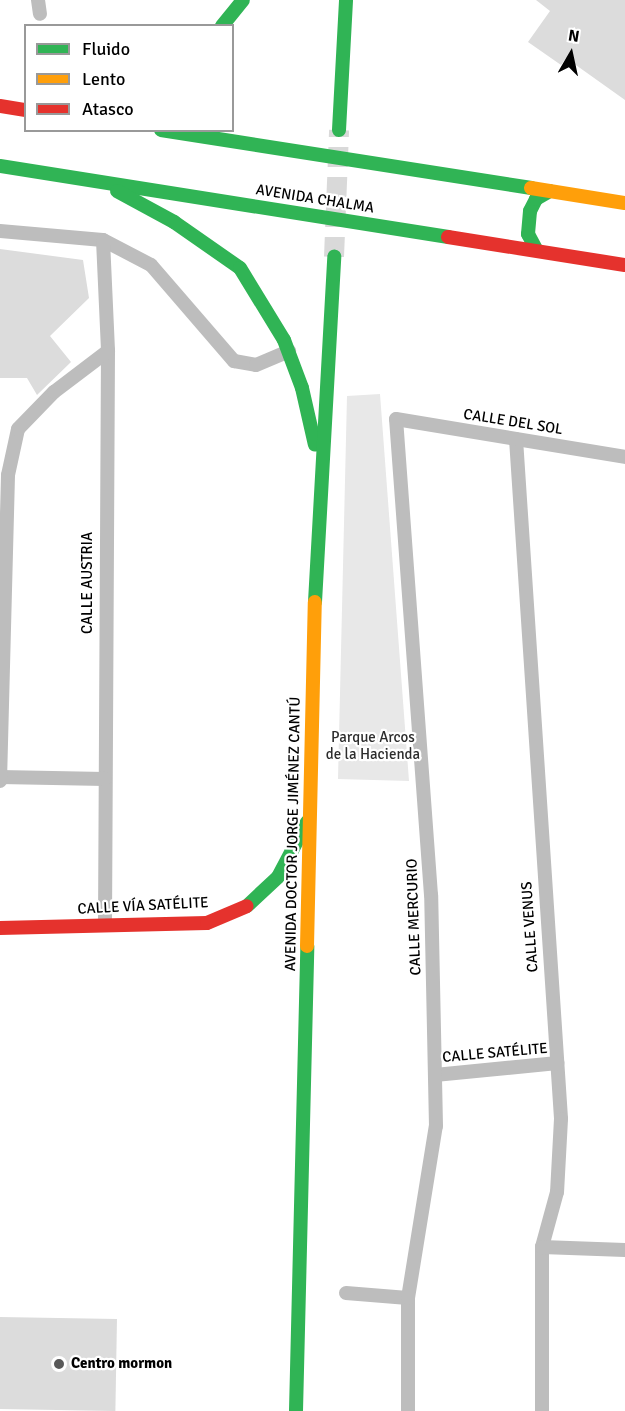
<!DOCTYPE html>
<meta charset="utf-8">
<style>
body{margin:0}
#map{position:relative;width:625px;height:1411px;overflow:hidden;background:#fff;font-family:Signika,sans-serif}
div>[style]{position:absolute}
.green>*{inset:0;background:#e8e8e8}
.building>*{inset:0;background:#dcdcdc;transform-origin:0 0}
.secondary-tunnel>*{height:20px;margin-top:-10px;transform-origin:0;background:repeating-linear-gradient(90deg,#d9d9d9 0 20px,transparent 0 30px)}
.street>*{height:14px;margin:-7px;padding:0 7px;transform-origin:7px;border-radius:7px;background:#bdbdbd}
.fast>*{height:14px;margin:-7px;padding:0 7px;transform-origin:7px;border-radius:7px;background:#30b455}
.slow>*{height:14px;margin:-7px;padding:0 7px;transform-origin:7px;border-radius:7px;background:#ff9f0a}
.jam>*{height:14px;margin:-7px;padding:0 7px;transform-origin:7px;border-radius:7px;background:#e5322d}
.dots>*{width:16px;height:16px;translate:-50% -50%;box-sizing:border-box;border:3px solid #fff;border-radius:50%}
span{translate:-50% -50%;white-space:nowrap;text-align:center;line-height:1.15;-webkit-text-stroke:4.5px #fff;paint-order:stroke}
.street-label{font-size:15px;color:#000}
.park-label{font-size:15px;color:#2d2d2d}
.poi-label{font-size:15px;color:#000;font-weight:700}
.left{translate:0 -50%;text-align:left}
.legend{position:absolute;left:24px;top:24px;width:210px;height:108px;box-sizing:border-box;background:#fff;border:2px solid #999;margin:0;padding:8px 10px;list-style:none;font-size:18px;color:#000}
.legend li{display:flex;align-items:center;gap:12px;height:30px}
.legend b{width:30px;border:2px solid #999}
.north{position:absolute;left:541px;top:24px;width:60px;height:60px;-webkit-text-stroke:4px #fff;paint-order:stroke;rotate:9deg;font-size:16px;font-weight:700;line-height:24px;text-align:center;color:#000}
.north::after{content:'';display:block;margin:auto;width:21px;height:27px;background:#000;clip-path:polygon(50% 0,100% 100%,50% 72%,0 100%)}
</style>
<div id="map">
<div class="green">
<i style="clip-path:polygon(380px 394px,409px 781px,338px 779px,347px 396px)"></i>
</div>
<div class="building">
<i style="clip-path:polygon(536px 0,625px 0,625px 100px,566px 58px,561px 65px,528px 42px,550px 11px)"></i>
<i style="clip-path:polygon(0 249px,83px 260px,89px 298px,50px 336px,71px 362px,37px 395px,27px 378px,0 378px)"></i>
<i style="left:0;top:1317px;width:117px;height:92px;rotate:1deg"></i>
</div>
<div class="secondary-tunnel">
<i style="left:334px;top:257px;width:127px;rotate:-87.7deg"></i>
</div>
<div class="street">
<i style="left:38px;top:0;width:14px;rotate:82deg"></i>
<i style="left:0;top:231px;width:103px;rotate:5deg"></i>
<i style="left:103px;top:240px;width:54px;rotate:27.5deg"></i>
<i style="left:151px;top:265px;width:127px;rotate:49.2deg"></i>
<i style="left:234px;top:361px;width:22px;rotate:10deg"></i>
<i style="left:256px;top:365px;width:36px;rotate:-23deg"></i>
<i style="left:103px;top:240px;width:111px;rotate:87.4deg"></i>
<i style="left:108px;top:351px;width:574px;rotate:90.3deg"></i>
<i style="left:516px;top:439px;width:681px;rotate:86.21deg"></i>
<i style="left:561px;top:1119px;width:73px;rotate:93.1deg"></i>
<i style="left:557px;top:1192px;width:57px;rotate:105.3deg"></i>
<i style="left:542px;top:1247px;width:164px;rotate:90deg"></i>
<i style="left:0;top:777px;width:105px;rotate:1.1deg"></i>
<i style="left:0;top:781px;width:306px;rotate:-88.5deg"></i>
<i style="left:8px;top:475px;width:47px;rotate:-77.7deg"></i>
<i style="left:18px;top:429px;width:52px;rotate:-45.8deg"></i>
<i style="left:54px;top:392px;width:68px;rotate:-37.2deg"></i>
<i style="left:435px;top:1075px;width:123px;rotate:-5.6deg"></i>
<i style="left:542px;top:1247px;width:83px;rotate:2.1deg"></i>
<i style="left:346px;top:1293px;width:62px;rotate:4.6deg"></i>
<i style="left:408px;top:1411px;width:113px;rotate:-90deg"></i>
<i style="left:408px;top:1298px;width:174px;rotate:-80.8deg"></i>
<i style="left:436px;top:1126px;width:231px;rotate:-91.2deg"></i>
<i style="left:431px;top:895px;width:477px;rotate:-94.2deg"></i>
<i style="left:396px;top:419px;width:232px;rotate:9.4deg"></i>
</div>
<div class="fast">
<i style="left:222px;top:26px;width:33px;rotate:-51deg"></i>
<i style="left:161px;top:130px;width:375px;rotate:8.9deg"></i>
<i style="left:339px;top:130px;width:130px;rotate:-86.9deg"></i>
<i style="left:0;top:166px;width:454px;rotate:9deg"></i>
<i style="left:117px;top:191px;width:65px;rotate:28.5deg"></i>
<i style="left:174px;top:222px;width:80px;rotate:34.9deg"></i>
<i style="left:240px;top:268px;width:84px;rotate:58.6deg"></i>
<i style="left:284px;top:340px;width:51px;rotate:69.4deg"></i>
<i style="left:302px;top:388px;width:58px;rotate:77.2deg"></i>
<i style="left:536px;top:249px;width:17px;rotate:-118deg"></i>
<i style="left:528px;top:234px;width:23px;rotate:-85deg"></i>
<i style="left:530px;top:211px;width:13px;rotate:-63deg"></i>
<i style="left:536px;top:199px;width:16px;rotate:-30deg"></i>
<i style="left:315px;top:602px;width:346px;rotate:-86.8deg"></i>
<i style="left:247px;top:906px;width:42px;rotate:-43.1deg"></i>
<i style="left:278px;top:877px;width:62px;rotate:-62.2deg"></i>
<i style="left:296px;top:1411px;width:465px;rotate:-88.6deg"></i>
</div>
<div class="slow">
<i style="left:531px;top:188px;width:95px;rotate:9.1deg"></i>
<i style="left:307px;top:946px;width:344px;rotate:-88.7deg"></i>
</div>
<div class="jam">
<i style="left:0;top:106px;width:26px;rotate:9deg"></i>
<i style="left:448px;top:237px;width:179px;rotate:9deg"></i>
<i style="left:0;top:928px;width:207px;rotate:-1.4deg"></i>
<i style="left:207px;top:923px;width:43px;rotate:-23deg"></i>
</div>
<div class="dots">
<i style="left:59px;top:1364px;background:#595959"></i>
</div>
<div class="street-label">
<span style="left:315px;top:199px;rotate:9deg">AVENIDA CHALMA</span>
<span style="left:513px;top:422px;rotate:9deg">CALLE DEL SOL</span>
<span style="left:88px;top:583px;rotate:-90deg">CALLE AUSTRIA</span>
<span style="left:293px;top:834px;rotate:-89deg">AVENIDA DOCTOR JORGE JIMÉNEZ CANTÚ</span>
<span style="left:143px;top:906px;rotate:-3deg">CALLE VÍA SATÉLITE</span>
<span style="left:414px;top:917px;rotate:-92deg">CALLE MERCURIO</span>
<span style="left:530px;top:927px;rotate:-94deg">CALLE VENUS</span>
<span style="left:495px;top:1053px;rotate:-5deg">CALLE SATÉLITE</span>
</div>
<div class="park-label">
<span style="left:373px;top:746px">Parque Arcos<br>de la Hacienda</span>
</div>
<div class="poi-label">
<span class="left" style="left:71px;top:1364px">Centro mormon</span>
</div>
<ul class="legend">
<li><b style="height:8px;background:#30b455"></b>Fluido</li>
<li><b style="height:8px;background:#ff9f0a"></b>Lento</li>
<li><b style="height:8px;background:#e5322d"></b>Atasco</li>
</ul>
<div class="north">N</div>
</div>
